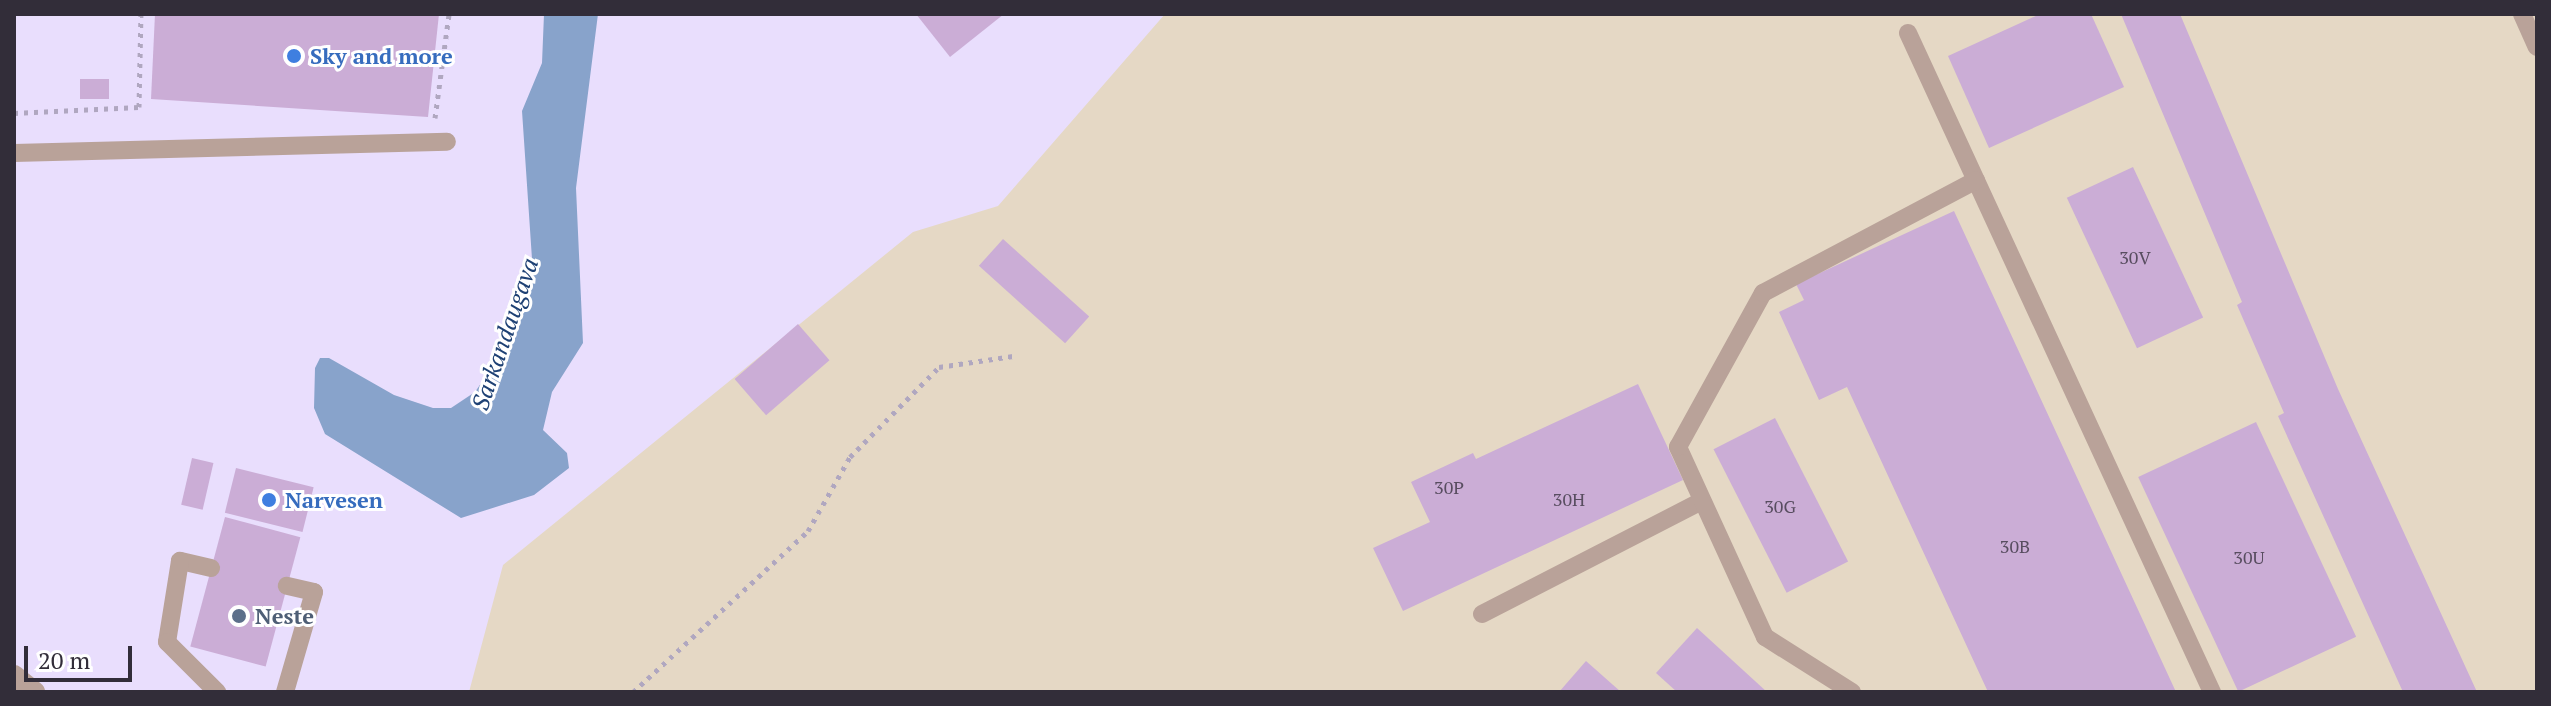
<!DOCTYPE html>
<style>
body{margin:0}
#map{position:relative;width:2551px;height:706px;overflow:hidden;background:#e9defd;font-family:"PT Serif",serif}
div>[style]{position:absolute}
.industrial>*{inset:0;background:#e5d8c5}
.water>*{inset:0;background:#88a3cb}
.building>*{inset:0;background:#cbadd6;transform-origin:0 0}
.path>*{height:5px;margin-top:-2.5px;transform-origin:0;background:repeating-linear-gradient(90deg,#b0a7c0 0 4px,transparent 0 10px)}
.service>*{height:18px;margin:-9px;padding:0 9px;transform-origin:9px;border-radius:9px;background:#b9a299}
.minor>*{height:22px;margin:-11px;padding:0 11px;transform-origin:11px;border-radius:11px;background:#b9a299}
.dots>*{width:22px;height:22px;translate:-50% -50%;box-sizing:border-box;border:4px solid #fff;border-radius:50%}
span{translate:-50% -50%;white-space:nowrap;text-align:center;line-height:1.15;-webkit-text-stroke:6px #fff;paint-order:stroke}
.number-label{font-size:18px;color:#584d60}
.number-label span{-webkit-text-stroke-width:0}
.shop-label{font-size:22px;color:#366cbe;font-weight:700}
.left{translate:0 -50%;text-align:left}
.service-label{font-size:22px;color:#4e5e75;font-weight:700}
.water-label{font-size:24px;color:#1e4174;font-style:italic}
.frame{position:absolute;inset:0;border:16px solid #322d39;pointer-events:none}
.scale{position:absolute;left:24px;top:646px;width:108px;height:36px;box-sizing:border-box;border:4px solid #322d39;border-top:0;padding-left:10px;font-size:24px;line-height:28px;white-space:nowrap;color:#322d39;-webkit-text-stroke:6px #fff;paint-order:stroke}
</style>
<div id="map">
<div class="industrial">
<i style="clip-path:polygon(1165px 14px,2537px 14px,2537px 692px,469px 692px,503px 565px,913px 232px,998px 206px)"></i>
</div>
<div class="water">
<i style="clip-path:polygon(544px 14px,598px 14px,576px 188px,583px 343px,552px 392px,543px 430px,567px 453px,569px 468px,534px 495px,461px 518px,325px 434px,314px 408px,315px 368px,320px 358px,329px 358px,394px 395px,433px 408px,451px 408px,475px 392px,502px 353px,532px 259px,522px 111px,542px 63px)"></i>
</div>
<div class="building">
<i style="clip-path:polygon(155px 14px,439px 14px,428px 117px,151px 99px)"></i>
<i style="clip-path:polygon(916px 14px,1004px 14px,950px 57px)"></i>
<i style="clip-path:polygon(2040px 14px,2091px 14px,2124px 87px,1989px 148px,1948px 56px)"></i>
<i style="clip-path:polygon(2121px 14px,2180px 14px,2338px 389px,2477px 692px,2403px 692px,2278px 416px,2284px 413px,2237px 305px,2242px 302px)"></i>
<i style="left:80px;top:79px;width:29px;height:20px"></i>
<i style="left:2133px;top:167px;width:166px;height:73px;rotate:65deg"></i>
<i style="clip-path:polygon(1954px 211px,2176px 692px,1988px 692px,1847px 387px,1819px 400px,1779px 312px,1804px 300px,1796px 284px)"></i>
<i style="left:1003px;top:239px;width:116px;height:36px;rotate:42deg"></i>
<i style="left:798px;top:324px;width:48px;height:84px;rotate:49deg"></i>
<i style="clip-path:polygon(1638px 384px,1683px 480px,1403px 611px,1373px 548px,1430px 522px,1411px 482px,1473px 453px,1476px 459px)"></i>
<i style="left:1775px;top:418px;width:161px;height:69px;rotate:63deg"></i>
<i style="left:2256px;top:422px;width:237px;height:130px;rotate:65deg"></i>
<i style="left:192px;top:458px;width:22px;height:48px;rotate:13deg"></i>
<i style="left:236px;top:468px;width:80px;height:46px;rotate:14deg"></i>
<i style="left:225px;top:517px;width:78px;height:134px;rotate:15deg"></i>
<i style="clip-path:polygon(1697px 628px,1767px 692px,1677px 692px,1656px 673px)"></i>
<i style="clip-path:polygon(1586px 661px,1621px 692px,1559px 692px)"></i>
</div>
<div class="path">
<i style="left:14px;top:113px;width:125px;rotate:-2.7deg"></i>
<i style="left:139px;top:107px;width:93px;rotate:-88.8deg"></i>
<i style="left:435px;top:118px;width:105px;rotate:-82.3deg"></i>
<i style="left:633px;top:692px;width:238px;rotate:-42.6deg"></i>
<i style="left:808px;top:531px;width:85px;rotate:-60.4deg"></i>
<i style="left:850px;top:457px;width:127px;rotate:-45.3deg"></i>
<i style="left:939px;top:367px;width:75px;rotate:-8.5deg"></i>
</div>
<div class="service">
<i style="left:2522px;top:14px;width:36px;rotate:66deg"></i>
<i style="left:1908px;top:33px;width:726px;rotate:65.24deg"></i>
<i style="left:14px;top:153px;width:433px;rotate:-1.5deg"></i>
<i style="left:211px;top:568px;width:32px;rotate:-167deg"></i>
<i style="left:180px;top:561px;width:82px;rotate:99.1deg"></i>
<i style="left:167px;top:642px;width:71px;rotate:45deg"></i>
<i style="left:1482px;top:614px;width:247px;rotate:-27.2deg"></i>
<i style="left:285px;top:692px;width:104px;rotate:-73.8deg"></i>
<i style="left:314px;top:592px;width:28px;rotate:-167deg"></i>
<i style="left:1852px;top:692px;width:103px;rotate:-147.7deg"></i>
<i style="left:1765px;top:637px;width:209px;rotate:-114.6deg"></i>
<i style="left:1678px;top:447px;width:176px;rotate:-61.1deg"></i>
<i style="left:1763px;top:293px;width:241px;rotate:-27.9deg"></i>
</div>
<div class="minor">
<i style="left:14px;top:676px;width:26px;rotate:39deg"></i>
</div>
<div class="dots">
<i style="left:294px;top:56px;background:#3f7fe0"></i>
<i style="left:269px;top:500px;background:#3f7fe0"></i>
<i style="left:239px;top:616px;background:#5c6f8a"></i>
</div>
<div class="number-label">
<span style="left:2135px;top:257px">30V</span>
<span style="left:1449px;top:487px">30P</span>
<span style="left:1569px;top:499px">30H</span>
<span style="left:1780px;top:506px">30G</span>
<span style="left:2015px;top:546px">30B</span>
<span style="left:2249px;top:557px">30U</span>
</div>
<div class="shop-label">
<span class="left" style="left:310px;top:56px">Sky and more</span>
<span class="left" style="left:285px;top:500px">Narvesen</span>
</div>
<div class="service-label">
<span class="left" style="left:255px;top:616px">Neste</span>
</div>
<div class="water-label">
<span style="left:505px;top:334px;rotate:-71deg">Sarkandaugava</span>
</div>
<div class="frame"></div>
<div class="scale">20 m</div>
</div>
